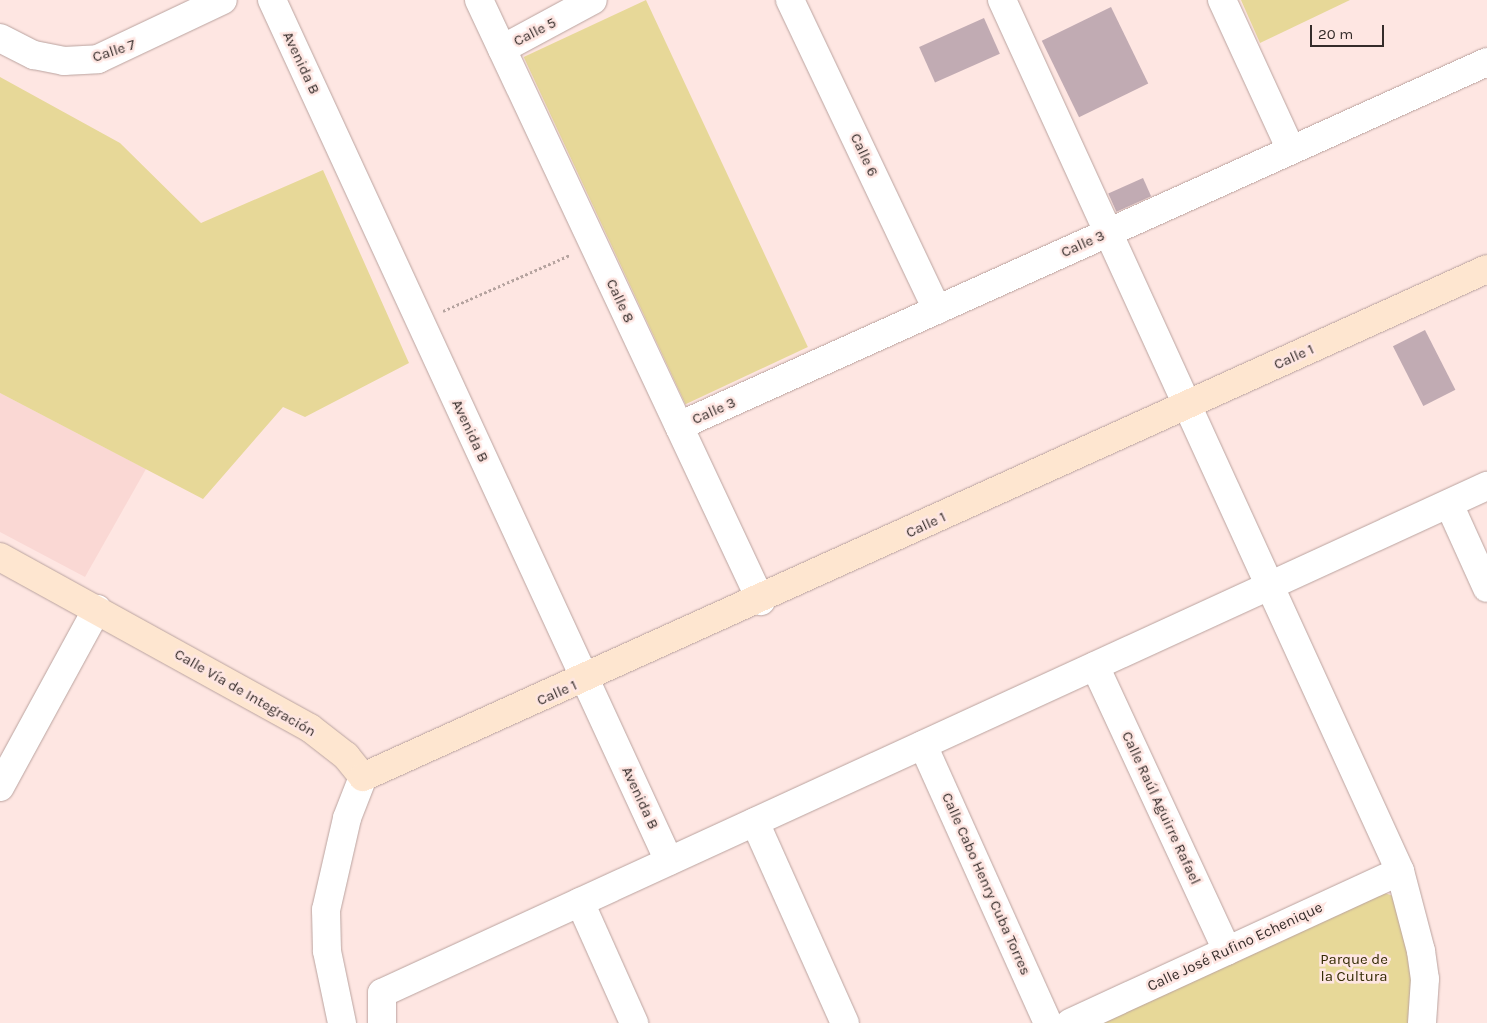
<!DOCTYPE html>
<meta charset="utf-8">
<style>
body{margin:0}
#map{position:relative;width:1487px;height:1023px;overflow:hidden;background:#fee6e2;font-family:Karla,sans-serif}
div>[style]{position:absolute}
.built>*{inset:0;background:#fad8d4}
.green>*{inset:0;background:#e7d898;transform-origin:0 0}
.building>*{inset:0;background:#c1abb3;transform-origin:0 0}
.path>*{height:3px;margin-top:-1.5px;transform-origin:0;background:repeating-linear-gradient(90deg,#b5a39f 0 2.5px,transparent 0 5px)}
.roads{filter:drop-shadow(0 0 1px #baa39f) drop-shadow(0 0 1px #baa39f)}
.street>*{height:28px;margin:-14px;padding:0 14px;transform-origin:14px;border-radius:14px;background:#fff}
.secondary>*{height:28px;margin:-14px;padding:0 14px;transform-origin:14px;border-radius:14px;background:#fee6d0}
span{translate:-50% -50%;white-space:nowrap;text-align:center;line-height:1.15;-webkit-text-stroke:5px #fee6e2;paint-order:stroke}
.street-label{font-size:15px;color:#352c2a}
.park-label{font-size:15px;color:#332a03}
.scale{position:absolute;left:1310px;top:25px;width:74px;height:22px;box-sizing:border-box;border:2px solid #352c2a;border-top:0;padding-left:6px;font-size:15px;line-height:18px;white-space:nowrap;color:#352c2a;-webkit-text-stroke:4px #fee6e2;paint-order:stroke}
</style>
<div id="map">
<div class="built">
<i style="clip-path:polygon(0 393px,146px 469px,85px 577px,0 532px)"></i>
</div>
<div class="green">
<i style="left:646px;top:0;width:383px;height:135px;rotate:65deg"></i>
<i style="clip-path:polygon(1241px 0,1350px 0,1260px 43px)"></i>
<i style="clip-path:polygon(0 77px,120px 143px,201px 223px,323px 170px,409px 363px,305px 417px,283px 407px,203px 499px,0 393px)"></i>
<i style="clip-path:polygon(1385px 893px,1393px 896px,1413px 975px,1410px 1023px,1097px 1023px)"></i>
</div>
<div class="building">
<i style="left:1111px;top:7px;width:85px;height:77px;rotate:64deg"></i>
<i style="left:984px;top:18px;width:39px;height:71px;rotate:66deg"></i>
<i style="left:1143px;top:178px;width:20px;height:38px;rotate:66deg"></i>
<i style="left:1425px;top:330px;width:67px;height:36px;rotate:63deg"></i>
</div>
<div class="path">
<i style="left:443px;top:311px;width:139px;rotate:-23.8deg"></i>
</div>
<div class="roads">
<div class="street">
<i style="left:272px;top:0;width:948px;rotate:65.25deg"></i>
<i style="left:479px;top:0;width:664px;rotate:64.86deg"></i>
<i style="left:790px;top:0;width:343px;rotate:64.6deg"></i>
<i style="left:1002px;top:0;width:958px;rotate:65.44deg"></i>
<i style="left:1400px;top:871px;width:83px;rotate:75.3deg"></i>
<i style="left:1421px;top:951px;width:28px;rotate:82deg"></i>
<i style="left:1425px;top:979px;width:44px;rotate:93.9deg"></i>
<i style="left:1222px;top:0;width:165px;rotate:65.3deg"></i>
<i style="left:0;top:38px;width:38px;rotate:27deg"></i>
<i style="left:34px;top:55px;width:31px;rotate:11deg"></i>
<i style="left:64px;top:61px;width:34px;rotate:-3deg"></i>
<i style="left:98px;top:59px;width:138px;rotate:-25.3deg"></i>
<i style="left:502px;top:49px;width:103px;rotate:-28.3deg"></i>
<i style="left:679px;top:426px;width:886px;rotate:-24.25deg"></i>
<i style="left:1449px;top:504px;width:92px;rotate:65.7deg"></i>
<i style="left:1095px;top:666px;width:314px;rotate:65.1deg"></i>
<i style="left:923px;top:745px;width:305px;rotate:65.8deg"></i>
<i style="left:0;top:787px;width:203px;rotate:-61.4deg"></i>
<i style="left:755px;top:822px;width:220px;rotate:65.9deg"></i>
<i style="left:580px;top:902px;width:133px;rotate:65.9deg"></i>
<i style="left:342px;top:1023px;width:74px;rotate:-101.8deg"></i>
<i style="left:327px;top:951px;width:41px;rotate:-91.4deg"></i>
<i style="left:326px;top:910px;width:94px;rotate:-77.1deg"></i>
<i style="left:347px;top:818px;width:44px;rotate:-68.7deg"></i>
<i style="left:382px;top:1023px;width:30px;rotate:-90deg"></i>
<i style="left:382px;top:993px;width:1216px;rotate:-24.65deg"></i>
<i style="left:1070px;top:1023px;width:363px;rotate:-24.7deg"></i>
</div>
<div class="secondary">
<i style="left:0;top:557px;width:354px;rotate:28.9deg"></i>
<i style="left:310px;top:728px;width:46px;rotate:37.9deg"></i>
<i style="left:346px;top:756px;width:27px;rotate:51deg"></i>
<i style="left:363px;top:777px;width:1233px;rotate:-24.32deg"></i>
</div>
</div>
<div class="street-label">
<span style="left:535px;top:32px;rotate:-27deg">Calle 5</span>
<span style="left:114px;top:51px;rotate:-18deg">Calle 7</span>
<span style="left:301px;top:63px;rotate:65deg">Avenida B</span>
<span style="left:864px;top:155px;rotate:65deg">Calle 6</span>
<span style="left:1083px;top:244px;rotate:-24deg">Calle 3</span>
<span style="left:620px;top:301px;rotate:65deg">Calle 8</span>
<span style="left:1294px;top:357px;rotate:-24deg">Calle 1</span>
<span style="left:714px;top:411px;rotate:-24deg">Calle 3</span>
<span style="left:470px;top:431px;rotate:65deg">Avenida B</span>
<span style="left:926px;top:525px;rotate:-25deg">Calle 1</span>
<span style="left:245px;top:693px;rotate:30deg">Calle Vía de Integración</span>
<span style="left:557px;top:693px;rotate:-24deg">Calle 1</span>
<span style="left:640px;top:798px;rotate:65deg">Avenida B</span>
<span style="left:1161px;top:808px;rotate:65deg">Calle Raúl Aguirre Rafael</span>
<span style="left:986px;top:884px;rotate:66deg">Calle Cabo Henry Cuba Torres</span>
<span style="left:1235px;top:947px;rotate:-25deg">Calle José Rufino Echenique</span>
</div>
<div class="park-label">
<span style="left:1354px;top:968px">Parque de<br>la Cultura</span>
</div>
<div class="scale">20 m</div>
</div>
